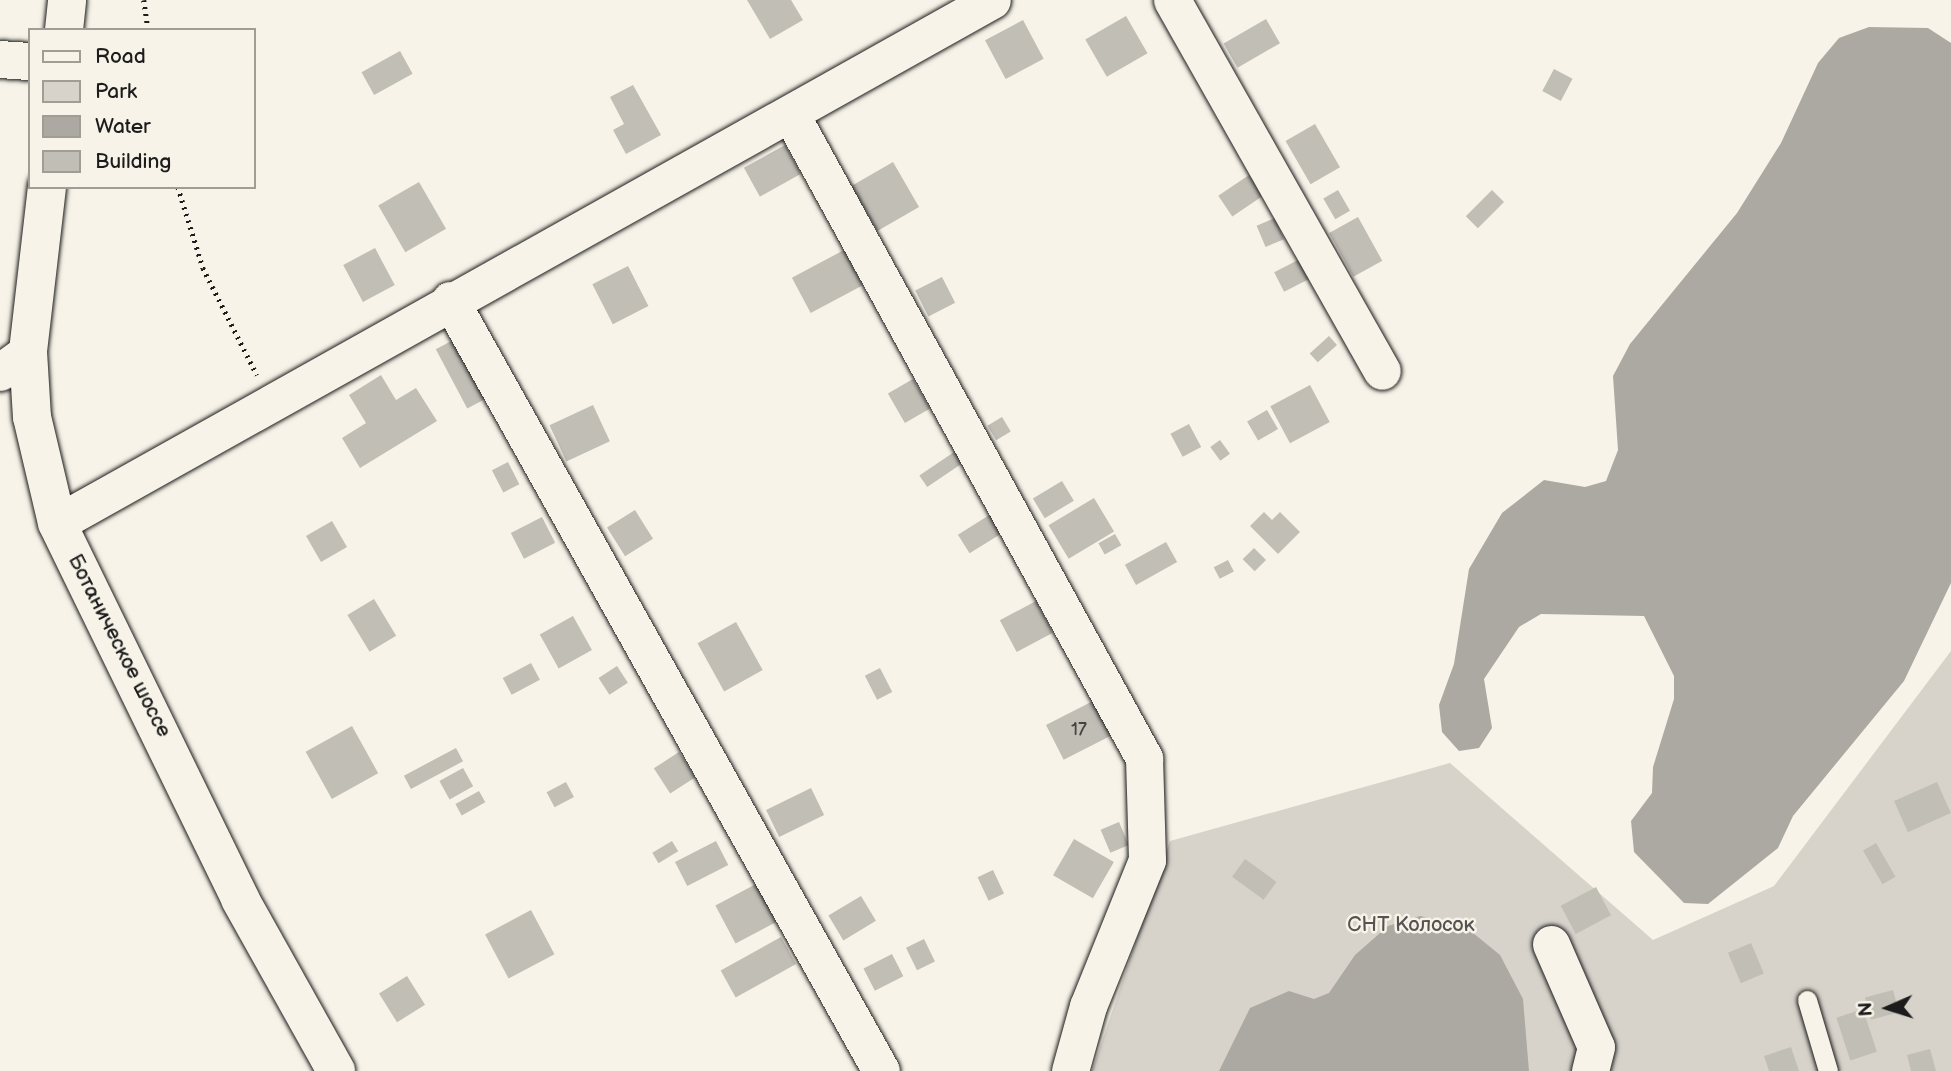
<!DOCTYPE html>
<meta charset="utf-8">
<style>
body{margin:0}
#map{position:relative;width:1951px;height:1071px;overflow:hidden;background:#f7f3e8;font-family:"Balsamiq Sans",sans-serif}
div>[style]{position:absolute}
.green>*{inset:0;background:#d7d3cb}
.water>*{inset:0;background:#aca9a2}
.building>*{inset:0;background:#c0beb5;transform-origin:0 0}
.path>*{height:4.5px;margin-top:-2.25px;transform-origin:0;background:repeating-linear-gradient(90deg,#1c1c1c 0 2px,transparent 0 7px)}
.roads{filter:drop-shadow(0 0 2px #1c1c1c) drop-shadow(0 0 2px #1c1c1c)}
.lane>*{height:19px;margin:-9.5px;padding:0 9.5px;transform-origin:9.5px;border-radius:9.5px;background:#f7f3e8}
.street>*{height:37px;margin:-18.5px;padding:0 18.5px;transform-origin:18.5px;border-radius:18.5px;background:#f7f3e8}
.secondary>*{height:38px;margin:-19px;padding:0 19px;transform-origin:19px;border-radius:19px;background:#f7f3e8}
span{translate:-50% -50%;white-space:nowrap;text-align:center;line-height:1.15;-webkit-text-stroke:5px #f7f3e8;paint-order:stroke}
.number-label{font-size:18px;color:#454442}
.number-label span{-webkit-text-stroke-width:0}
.street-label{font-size:21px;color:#1c1c1c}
.park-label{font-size:21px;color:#545351}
.legend{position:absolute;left:28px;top:28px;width:228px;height:161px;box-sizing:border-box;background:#f7f3e8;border:2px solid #9f9d96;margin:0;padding:9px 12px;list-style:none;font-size:21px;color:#1c1c1c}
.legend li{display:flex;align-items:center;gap:14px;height:35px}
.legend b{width:35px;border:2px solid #9f9d96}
.north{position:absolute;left:1853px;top:973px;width:70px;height:70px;-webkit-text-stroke:5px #f7f3e8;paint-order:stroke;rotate:267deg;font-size:19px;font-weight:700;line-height:28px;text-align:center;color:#1c1c1c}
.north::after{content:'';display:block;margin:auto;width:24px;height:32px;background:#1c1c1c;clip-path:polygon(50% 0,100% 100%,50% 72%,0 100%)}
</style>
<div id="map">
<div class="green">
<i style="clip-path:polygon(1951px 651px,1951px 1071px,1092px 1071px,1170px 841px,1450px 763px,1653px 940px,1774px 886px)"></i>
</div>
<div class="water">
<i style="clip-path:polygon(1869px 27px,1928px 28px,1951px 43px,1951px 583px,1904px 681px,1793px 816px,1778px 848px,1708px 904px,1684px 903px,1634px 852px,1631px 821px,1652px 793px,1653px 767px,1674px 699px,1674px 676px,1644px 616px,1541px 614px,1519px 627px,1484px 679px,1492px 728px,1479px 748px,1459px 751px,1442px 732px,1439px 705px,1454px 664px,1469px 569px,1502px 513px,1544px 480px,1585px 487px,1606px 481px,1618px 450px,1613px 376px,1630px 344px,1737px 213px,1781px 143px,1818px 63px,1839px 38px)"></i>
<i style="clip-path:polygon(1420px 916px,1462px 924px,1500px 955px,1523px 999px,1529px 1071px,1219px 1071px,1250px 1008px,1289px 991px,1314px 999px,1329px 993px,1355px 955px,1388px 926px)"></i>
</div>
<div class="building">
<i style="clip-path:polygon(747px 0,791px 0,803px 20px,770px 39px)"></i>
<i style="left:1126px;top:16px;width:43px;height:47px;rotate:60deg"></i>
<i style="left:1266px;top:19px;width:28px;height:49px;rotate:60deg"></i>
<i style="left:1023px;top:20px;width:44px;height:43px;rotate:62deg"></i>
<i style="left:400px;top:51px;width:26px;height:44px;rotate:61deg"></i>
<i style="left:1554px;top:69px;width:21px;height:25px;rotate:28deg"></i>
<i style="clip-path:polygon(633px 85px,661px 135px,626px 154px,613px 130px,624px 124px,610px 97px)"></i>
<i style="left:1315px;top:124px;width:50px;height:34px;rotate:60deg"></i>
<i style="left:785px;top:145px;width:33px;height:47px;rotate:61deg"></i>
<i style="left:893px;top:162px;width:52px;height:48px;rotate:60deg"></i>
<i style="left:1249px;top:175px;width:25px;height:37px;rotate:56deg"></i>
<i style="left:419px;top:182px;width:54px;height:47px;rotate:60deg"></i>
<i style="left:1338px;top:190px;width:24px;height:17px;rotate:60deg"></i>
<i style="left:1492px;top:190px;width:17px;height:37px;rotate:45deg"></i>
<i style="left:1358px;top:217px;width:50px;height:33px;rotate:61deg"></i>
<i style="left:1275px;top:218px;width:23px;height:20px;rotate:67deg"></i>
<i style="left:375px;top:248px;width:42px;height:36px;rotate:62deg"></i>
<i style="left:844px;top:250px;width:40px;height:59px;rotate:62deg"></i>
<i style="left:1300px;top:259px;width:22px;height:29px;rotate:63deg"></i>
<i style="left:628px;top:266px;width:45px;height:40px;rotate:63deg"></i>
<i style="left:942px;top:277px;width:29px;height:30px;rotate:63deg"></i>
<i style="left:1329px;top:336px;width:12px;height:26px;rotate:48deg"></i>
<i style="left:457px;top:338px;width:67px;height:24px;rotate:62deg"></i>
<i style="clip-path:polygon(381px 375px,396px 400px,416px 388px,437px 421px,360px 468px,342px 438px,366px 423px,349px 395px)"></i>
<i style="left:913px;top:379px;width:34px;height:29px;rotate:60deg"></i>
<i style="left:1310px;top:385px;width:42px;height:45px;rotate:62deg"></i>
<i style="left:593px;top:405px;width:40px;height:48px;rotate:65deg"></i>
<i style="left:1267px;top:410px;width:22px;height:23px;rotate:60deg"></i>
<i style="left:1002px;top:417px;width:17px;height:17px;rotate:59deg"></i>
<i style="left:1189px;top:424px;width:26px;height:21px;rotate:62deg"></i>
<i style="left:1220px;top:440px;width:17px;height:12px;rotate:54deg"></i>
<i style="left:960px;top:448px;width:14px;height:49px;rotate:56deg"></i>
<i style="left:508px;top:462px;width:25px;height:18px;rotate:63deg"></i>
<i style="left:1062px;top:481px;width:23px;height:34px;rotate:59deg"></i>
<i style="left:1094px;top:498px;width:39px;height:53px;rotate:59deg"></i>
<i style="left:635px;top:510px;width:34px;height:33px;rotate:58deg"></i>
<i style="clip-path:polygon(1264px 512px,1272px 520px,1280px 512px,1300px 532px,1278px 554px,1250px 526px)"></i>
<i style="left:991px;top:514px;width:22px;height:39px;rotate:58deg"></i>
<i style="left:542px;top:517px;width:29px;height:35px;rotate:63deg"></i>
<i style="left:332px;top:521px;width:30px;height:30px;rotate:60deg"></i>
<i style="left:1115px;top:534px;width:13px;height:19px;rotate:61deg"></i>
<i style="left:1166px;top:542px;width:23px;height:47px;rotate:61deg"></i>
<i style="left:1254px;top:548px;width:17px;height:16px;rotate:45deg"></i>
<i style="left:1228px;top:560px;width:13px;height:16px;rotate:63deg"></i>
<i style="left:374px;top:599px;width:43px;height:31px;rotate:59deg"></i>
<i style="left:1036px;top:601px;width:36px;height:41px;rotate:62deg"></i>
<i style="left:573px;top:616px;width:39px;height:38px;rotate:61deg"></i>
<i style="left:736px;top:622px;width:55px;height:44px;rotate:61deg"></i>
<i style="left:531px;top:663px;width:19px;height:32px;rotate:62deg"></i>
<i style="left:617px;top:666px;width:20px;height:22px;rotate:57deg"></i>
<i style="left:880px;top:668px;width:27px;height:17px;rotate:63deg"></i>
<i style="left:1095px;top:700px;width:39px;height:55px;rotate:63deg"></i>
<i style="left:352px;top:726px;width:54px;height:53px;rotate:61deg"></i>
<i style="left:456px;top:748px;width:15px;height:59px;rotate:62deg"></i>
<i style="left:679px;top:752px;width:30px;height:30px;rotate:57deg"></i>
<i style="left:463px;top:768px;width:21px;height:27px;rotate:61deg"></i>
<i style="left:566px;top:782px;width:17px;height:22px;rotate:62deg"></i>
<i style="left:1937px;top:782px;width:34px;height:47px;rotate:66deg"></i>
<i style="left:811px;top:788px;width:30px;height:50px;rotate:64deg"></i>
<i style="left:479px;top:791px;width:13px;height:27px;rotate:61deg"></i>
<i style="left:1119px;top:822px;width:25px;height:20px;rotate:67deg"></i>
<i style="left:1074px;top:839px;width:46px;height:42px;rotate:30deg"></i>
<i style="left:672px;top:841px;width:12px;height:23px;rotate:59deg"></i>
<i style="left:716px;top:841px;width:27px;height:46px;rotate:63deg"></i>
<i style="left:1876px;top:843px;width:39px;height:15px;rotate:60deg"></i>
<i style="left:1245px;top:859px;width:39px;height:22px;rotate:36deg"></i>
<i style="left:993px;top:870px;width:26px;height:17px;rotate:65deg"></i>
<i style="left:756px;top:884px;width:43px;height:46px;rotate:62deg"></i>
<i style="left:1596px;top:887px;width:32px;height:40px;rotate:62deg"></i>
<i style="left:861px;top:896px;width:29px;height:38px;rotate:59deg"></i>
<i style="left:531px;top:910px;width:50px;height:52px;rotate:62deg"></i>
<i style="left:781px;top:937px;width:31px;height:69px;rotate:61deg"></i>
<i style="left:924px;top:939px;width:25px;height:20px;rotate:64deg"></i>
<i style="left:1751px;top:943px;width:33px;height:25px;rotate:67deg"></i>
<i style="left:892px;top:954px;width:25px;height:32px;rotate:63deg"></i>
<i style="left:407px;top:976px;width:34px;height:33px;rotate:58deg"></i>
<i style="left:1893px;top:990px;width:23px;height:29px;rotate:75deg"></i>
<i style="left:1863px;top:1009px;width:45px;height:28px;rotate:72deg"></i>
<i style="clip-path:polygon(1791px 1047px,1799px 1071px,1769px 1071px,1764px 1056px)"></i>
<i style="clip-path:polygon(1930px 1049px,1936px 1071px,1911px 1071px,1907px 1055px)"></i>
</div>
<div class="path">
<i style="left:144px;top:0;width:30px;rotate:82deg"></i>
<i style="left:178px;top:187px;width:85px;rotate:72.8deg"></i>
<i style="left:203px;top:268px;width:120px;rotate:63.2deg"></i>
</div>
<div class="roads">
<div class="lane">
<i style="left:1807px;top:1000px;width:74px;rotate:73.5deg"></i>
</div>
<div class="street">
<i style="left:1172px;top:0;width:426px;rotate:60.5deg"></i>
<i style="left:0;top:59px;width:30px;rotate:4deg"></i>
<i style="left:791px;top:115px;width:734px;rotate:61.23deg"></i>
<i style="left:1144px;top:758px;width:102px;rotate:88.3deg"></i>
<i style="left:1147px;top:860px;width:157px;rotate:112deg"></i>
<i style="left:1088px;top:1006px;width:67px;rotate:105.5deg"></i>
<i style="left:450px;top:300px;width:883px;rotate:60.79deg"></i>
<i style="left:0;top:372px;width:34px;rotate:-36deg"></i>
<i style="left:57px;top:523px;width:1071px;rotate:-29.22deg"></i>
<i style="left:1551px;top:944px;width:112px;rotate:66.4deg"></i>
<i style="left:1596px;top:1047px;width:25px;rotate:104deg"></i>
</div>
<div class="secondary">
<i style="left:64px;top:30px;width:30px;rotate:-84deg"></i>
<i style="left:47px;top:187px;width:166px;rotate:96.6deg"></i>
<i style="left:28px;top:352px;width:65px;rotate:86.5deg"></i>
<i style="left:32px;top:417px;width:109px;rotate:76.7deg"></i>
<i style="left:57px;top:523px;width:418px;rotate:64deg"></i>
<i style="left:240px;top:899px;width:197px;rotate:60.8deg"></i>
</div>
</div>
<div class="number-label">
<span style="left:1079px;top:730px">17</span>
</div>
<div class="street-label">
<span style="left:119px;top:646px;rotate:63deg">Ботаническое шоссе</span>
</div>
<div class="park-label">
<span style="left:1411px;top:925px">СНТ Колосок</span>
</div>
<ul class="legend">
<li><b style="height:9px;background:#f7f3e8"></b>Road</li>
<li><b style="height:19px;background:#d7d3cb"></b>Park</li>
<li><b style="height:19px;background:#aca9a2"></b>Water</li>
<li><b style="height:19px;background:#c0beb5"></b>Building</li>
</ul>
<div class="north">N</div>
</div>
